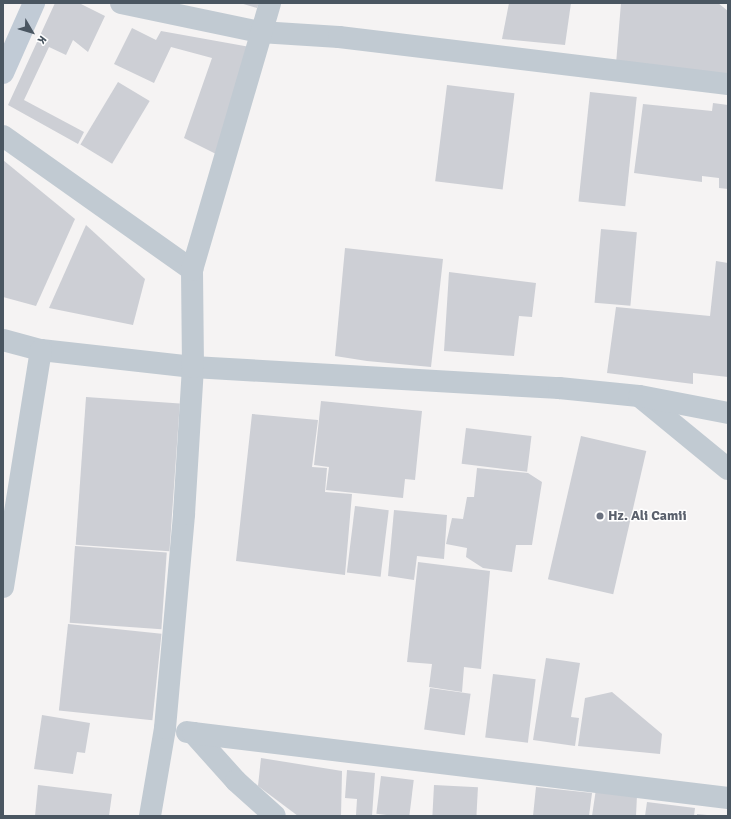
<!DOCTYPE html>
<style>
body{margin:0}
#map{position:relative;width:731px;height:819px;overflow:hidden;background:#f5f3f3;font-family:Signika,sans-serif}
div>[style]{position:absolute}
.building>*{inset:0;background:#cdcfd5;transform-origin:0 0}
.minor>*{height:22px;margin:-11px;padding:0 11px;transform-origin:11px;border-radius:11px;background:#c1cad2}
.secondary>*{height:22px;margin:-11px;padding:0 11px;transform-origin:11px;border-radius:11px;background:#c1cbd6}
.dots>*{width:11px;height:11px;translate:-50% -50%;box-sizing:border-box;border:2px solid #fff;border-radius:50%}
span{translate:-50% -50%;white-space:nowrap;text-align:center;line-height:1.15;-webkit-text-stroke:3px #fff;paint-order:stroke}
.worship-label{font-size:14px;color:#5b616d;font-weight:700}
.left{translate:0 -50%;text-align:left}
.frame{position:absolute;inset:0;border:4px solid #4a5661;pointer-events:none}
.north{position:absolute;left:12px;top:12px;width:40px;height:40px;-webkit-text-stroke:3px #fff;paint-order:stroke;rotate:128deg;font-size:11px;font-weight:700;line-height:16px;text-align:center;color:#4a5661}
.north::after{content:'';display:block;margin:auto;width:14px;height:18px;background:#4a5661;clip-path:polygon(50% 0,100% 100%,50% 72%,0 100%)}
</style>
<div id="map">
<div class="building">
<i style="clip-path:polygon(55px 3px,79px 3px,105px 16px,88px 52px,73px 40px,66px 55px,49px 47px,24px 100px,84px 132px,78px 144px,8px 105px)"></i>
<i style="clip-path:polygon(240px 3px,259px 3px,257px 8px)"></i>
<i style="clip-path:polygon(509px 3px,571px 3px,565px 45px,502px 39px)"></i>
<i style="clip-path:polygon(621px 3px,718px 3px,728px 11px,728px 78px,616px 64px)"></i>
<i style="clip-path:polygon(132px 28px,156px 40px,161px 31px,250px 47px,216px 154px,184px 138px,212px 58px,171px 47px,154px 83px,114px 64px)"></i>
<i style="left:118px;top:82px;width:37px;height:73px;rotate:31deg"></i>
<i style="left:447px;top:85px;width:68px;height:97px;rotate:7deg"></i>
<i style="left:590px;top:92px;width:47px;height:110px;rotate:6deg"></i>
<i style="clip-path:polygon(713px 103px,728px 105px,728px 189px,719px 188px,719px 178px,702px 176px,702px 182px,634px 173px,643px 104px,712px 111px)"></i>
<i style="clip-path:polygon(3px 160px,75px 219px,36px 306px,3px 297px)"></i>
<i style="clip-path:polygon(86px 225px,145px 279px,133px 325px,49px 308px)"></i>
<i style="left:601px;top:229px;width:36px;height:74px;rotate:5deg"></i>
<i style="clip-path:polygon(345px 248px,443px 259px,431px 367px,367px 361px,335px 356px)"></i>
<i style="clip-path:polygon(716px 261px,728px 263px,728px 377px,693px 373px,693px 384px,607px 373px,616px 307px,710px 316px)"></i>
<i style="clip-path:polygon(449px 272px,536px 283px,532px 317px,519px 316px,514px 356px,444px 351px)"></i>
<i style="left:86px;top:397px;width:94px;height:148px;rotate:4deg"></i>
<i style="clip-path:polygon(321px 401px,422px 411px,415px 480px,405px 479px,403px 498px,326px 490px,329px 467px,314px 465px)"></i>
<i style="clip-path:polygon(252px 414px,318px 420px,312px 467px,327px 468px,325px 492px,352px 494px,345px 575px,236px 561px)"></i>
<i style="left:466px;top:428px;width:66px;height:36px;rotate:7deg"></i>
<i style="left:581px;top:436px;width:67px;height:147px;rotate:13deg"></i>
<i style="clip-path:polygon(477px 468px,528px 473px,542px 482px,532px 545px,516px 545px,512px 572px,483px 568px,466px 557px,467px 548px,446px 544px,452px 518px,463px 519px,467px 497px,474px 497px)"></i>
<i style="left:355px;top:506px;width:34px;height:67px;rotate:7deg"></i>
<i style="clip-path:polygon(394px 510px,447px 515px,444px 559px,417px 556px,414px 580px,388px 576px)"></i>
<i style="left:75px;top:546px;width:92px;height:77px;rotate:4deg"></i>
<i style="clip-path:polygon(418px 562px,490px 571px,481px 669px,464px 667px,462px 692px,429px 687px,432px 664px,407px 662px)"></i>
<i style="left:68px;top:624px;width:94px;height:87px;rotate:6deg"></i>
<i style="clip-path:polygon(546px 658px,580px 663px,571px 717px,579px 718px,575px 746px,533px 740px)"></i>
<i style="left:493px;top:674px;width:43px;height:64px;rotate:7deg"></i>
<i style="left:430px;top:688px;width:41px;height:42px;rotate:8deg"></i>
<i style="clip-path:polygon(612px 692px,662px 734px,660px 754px,578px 746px,585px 698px)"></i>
<i style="clip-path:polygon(42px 715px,90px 723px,85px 753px,77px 752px,73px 774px,34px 769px)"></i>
<i style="clip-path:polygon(261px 758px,342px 771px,341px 816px,298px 816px,258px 786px)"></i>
<i style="clip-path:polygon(347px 770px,375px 773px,372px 816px,356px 815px,357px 799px,345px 798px)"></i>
<i style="left:381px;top:776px;width:33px;height:38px;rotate:7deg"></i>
<i style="clip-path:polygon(38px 785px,112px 794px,109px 816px,35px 816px)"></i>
<i style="left:434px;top:785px;width:44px;height:31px;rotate:3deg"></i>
<i style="clip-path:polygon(536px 787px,592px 793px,589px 816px,533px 816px)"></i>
<i style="clip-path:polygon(596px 789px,637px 795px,636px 816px,592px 816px)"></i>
<i style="clip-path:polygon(647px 802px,695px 808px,694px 816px,645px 816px)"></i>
<i style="clip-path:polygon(697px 814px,707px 815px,707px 816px,697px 816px)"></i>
</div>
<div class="minor">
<i style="left:121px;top:3px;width:142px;rotate:11.8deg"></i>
<i style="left:260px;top:32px;width:79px;rotate:3.6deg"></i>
<i style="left:339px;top:37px;width:392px;rotate:6.9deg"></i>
<i style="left:3px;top:136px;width:232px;rotate:35.3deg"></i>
<i style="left:3px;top:340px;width:39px;rotate:15deg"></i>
<i style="left:41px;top:350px;width:153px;rotate:6.4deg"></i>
<i style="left:193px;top:367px;width:367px;rotate:3.3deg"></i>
<i style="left:559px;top:388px;width:80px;rotate:5.7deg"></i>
<i style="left:639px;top:396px;width:115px;rotate:39.4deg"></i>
<i style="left:640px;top:396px;width:90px;rotate:10.9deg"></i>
<i style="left:3px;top:587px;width:240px;rotate:-80.9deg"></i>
<i style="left:187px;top:732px;width:6px;rotate:9deg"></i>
<i style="left:193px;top:733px;width:64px;rotate:48.1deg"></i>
<i style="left:236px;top:781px;width:52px;rotate:41.9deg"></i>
<i style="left:193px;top:733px;width:539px;rotate:6.93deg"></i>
<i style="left:150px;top:816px;width:89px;rotate:-80.3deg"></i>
<i style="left:165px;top:728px;width:215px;rotate:-84.9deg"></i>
<i style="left:184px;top:514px;width:147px;rotate:-86.5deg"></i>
<i style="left:193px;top:367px;width:97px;rotate:-90.6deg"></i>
<i style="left:192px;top:270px;width:278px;rotate:-73.7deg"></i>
</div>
<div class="secondary">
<i style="left:3px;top:73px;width:77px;rotate:-66.1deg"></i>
</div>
<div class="dots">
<i style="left:600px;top:516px;background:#6b7280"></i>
</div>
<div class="worship-label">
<span class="left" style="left:608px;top:516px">Hz. Ali Camii</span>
</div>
<div class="frame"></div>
<div class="north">K</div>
</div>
